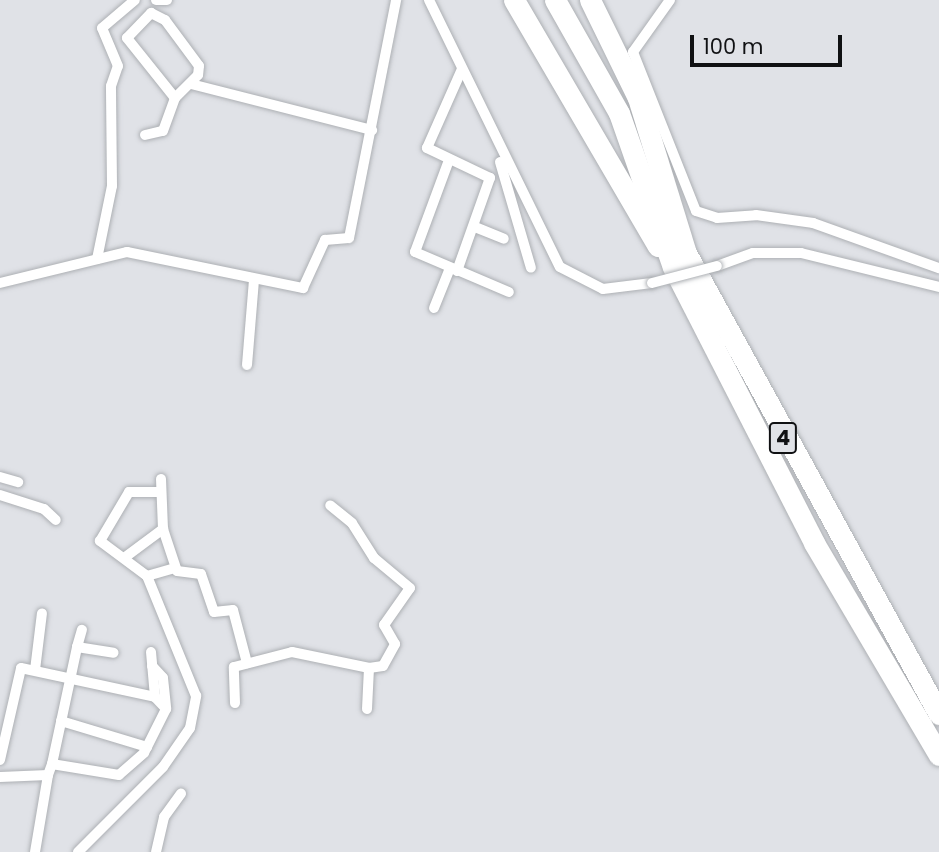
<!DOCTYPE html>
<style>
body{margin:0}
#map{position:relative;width:939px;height:852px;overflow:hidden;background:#e0e2e7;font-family:Poppins,sans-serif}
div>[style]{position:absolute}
.roads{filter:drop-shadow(0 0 2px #adb0b4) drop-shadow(0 0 2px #adb0b4)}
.street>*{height:10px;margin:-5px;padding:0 5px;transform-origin:5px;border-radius:5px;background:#fff}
.highway>*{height:21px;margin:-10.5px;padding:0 10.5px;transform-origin:10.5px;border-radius:10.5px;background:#fff}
.bridges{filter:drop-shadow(0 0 2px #adb0b4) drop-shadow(0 0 2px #adb0b4)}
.street-bridge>*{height:10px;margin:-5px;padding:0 5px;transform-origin:5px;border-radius:5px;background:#fff}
span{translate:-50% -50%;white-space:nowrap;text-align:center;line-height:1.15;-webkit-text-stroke:5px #e0e2e7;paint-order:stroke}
.shield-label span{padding:2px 5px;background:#e0e2e7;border:2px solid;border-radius:5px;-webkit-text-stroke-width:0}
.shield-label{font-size:21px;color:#101113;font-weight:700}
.scale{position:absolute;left:690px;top:35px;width:152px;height:32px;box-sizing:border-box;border:4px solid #101113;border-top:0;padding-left:9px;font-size:21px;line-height:24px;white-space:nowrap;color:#101113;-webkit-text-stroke:5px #e0e2e7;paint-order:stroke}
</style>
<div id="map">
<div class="roads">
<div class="street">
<i style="left:156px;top:0;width:11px"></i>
<i style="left:429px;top:0;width:297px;rotate:63.9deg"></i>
<i style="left:560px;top:267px;width:48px;rotate:27.1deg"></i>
<i style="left:603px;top:289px;width:49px;rotate:-7deg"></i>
<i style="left:670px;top:0;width:64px;rotate:125.4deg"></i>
<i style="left:633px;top:52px;width:171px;rotate:68.4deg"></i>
<i style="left:696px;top:211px;width:22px;rotate:18deg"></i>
<i style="left:717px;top:218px;width:39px;rotate:-4deg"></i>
<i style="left:756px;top:215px;width:58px;rotate:8deg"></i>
<i style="left:813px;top:223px;width:134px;rotate:19.7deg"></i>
<i style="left:151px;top:13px;width:16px;rotate:27deg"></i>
<i style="left:165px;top:20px;width:57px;rotate:53.5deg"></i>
<i style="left:199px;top:66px;width:9px;rotate:96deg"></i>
<i style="left:198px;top:75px;width:33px;rotate:135deg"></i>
<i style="left:175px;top:98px;width:77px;rotate:-128.7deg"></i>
<i style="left:127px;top:38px;width:35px;rotate:-46deg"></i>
<i style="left:191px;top:84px;width:187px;rotate:14.3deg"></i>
<i style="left:145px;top:135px;width:18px;rotate:-13deg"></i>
<i style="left:163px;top:131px;width:35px;rotate:-70deg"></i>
<i style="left:449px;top:160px;width:98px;rotate:110.3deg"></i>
<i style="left:415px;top:252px;width:102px;rotate:23.1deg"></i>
<i style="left:500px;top:162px;width:110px;rotate:73.7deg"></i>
<i style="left:475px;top:227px;width:31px;rotate:22deg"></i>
<i style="left:97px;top:259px;width:75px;rotate:-78.4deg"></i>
<i style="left:112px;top:186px;width:100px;rotate:-90.6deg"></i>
<i style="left:111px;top:86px;width:21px;rotate:-71deg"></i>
<i style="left:118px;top:66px;width:41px;rotate:-112.8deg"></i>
<i style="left:102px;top:28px;width:43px;rotate:-40.3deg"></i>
<i style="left:717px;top:266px;width:38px;rotate:-20deg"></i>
<i style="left:753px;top:253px;width:48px"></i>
<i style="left:801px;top:253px;width:142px;rotate:13.8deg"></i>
<i style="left:457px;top:271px;width:99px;rotate:-70.5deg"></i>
<i style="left:490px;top:178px;width:70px;rotate:-154.5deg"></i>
<i style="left:427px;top:148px;width:86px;rotate:-66.1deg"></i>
<i style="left:0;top:283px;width:131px;rotate:-13.7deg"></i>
<i style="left:127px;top:252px;width:180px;rotate:11.6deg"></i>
<i style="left:303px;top:288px;width:53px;rotate:-65.4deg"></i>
<i style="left:325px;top:240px;width:24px;rotate:-5deg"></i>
<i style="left:349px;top:238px;width:243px;rotate:-78.8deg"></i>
<i style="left:434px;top:308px;width:43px;rotate:-68.2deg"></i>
<i style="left:247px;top:365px;width:85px;rotate:-85.3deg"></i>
<i style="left:0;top:477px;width:19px;rotate:16deg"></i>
<i style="left:161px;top:479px;width:50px;rotate:87.7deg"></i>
<i style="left:0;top:495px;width:46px;rotate:17.7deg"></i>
<i style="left:44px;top:509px;width:16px;rotate:43deg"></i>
<i style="left:124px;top:558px;width:49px;rotate:-36.6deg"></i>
<i style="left:163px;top:529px;width:44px;rotate:71.6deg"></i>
<i style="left:177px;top:571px;width:24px;rotate:7deg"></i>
<i style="left:201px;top:574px;width:40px;rotate:71.1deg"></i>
<i style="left:214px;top:612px;width:19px;rotate:-6deg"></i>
<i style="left:233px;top:610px;width:55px;rotate:75.2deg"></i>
<i style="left:147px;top:576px;width:59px;rotate:-143.3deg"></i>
<i style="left:100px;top:541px;width:57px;rotate:-59.4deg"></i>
<i style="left:129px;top:492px;width:32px"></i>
<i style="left:77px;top:647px;width:18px;rotate:-74deg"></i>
<i style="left:151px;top:652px;width:45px;rotate:84.9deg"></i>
<i style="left:152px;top:666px;width:16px;rotate:47deg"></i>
<i style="left:163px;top:678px;width:31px;rotate:84deg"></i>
<i style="left:35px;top:670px;width:57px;rotate:-83deg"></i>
<i style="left:235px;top:703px;width:36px;rotate:-92deg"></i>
<i style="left:234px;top:667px;width:60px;rotate:-14.5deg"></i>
<i style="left:292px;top:652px;width:79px;rotate:11.7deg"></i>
<i style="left:369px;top:668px;width:14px;rotate:-8deg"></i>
<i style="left:383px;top:666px;width:25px;rotate:-61deg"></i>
<i style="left:395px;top:644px;width:22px;rotate:-120deg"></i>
<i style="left:384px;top:625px;width:45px;rotate:-54.9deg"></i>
<i style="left:410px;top:588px;width:47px;rotate:-140.2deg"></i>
<i style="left:374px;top:558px;width:41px;rotate:-122.2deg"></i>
<i style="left:352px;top:523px;width:28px;rotate:-141deg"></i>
<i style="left:367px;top:709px;width:41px;rotate:-87.2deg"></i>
<i style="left:61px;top:721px;width:90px;rotate:16.8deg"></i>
<i style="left:0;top:760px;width:94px;rotate:-77.1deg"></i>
<i style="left:21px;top:668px;width:137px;rotate:12.2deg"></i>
<i style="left:155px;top:697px;width:16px;rotate:47deg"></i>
<i style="left:166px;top:709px;width:49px;rotate:116.6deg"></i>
<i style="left:144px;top:753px;width:33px;rotate:139deg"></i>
<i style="left:119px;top:775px;width:68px;rotate:-170.7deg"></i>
<i style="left:52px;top:764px;width:12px;rotate:110deg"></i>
<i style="left:48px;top:775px;width:48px;rotate:177.6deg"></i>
<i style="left:52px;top:764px;width:120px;rotate:-77.9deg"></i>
<i style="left:77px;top:647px;width:37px;rotate:9deg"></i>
<i style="left:35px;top:852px;width:78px;rotate:-80.4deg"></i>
<i style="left:78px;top:852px;width:120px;rotate:-45deg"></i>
<i style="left:163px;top:767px;width:47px;rotate:-55.3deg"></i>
<i style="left:190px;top:728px;width:33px;rotate:-79deg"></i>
<i style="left:196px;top:696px;width:130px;rotate:-112.2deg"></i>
<i style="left:147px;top:576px;width:29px;rotate:-16deg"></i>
<i style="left:156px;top:852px;width:36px;rotate:-77deg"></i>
<i style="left:164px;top:817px;width:29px;rotate:-54deg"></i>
</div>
<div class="highway">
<i style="left:514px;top:0;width:285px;rotate:59.7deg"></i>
<i style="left:555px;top:0;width:130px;rotate:60.5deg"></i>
<i style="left:619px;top:113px;width:163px;rotate:70.7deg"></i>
<i style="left:673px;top:267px;width:310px;rotate:62.9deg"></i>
<i style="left:814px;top:543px;width:246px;rotate:59.5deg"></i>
<i style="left:590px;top:0;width:109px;rotate:63.9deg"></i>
<i style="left:638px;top:98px;width:162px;rotate:72.8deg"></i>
<i style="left:686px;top:253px;width:526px;rotate:61.24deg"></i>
</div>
</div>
<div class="bridges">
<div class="street-bridge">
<i style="left:652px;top:283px;width:67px;rotate:-14.7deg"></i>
</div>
</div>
<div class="shield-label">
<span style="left:783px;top:438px">4</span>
</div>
<div class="scale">100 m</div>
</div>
